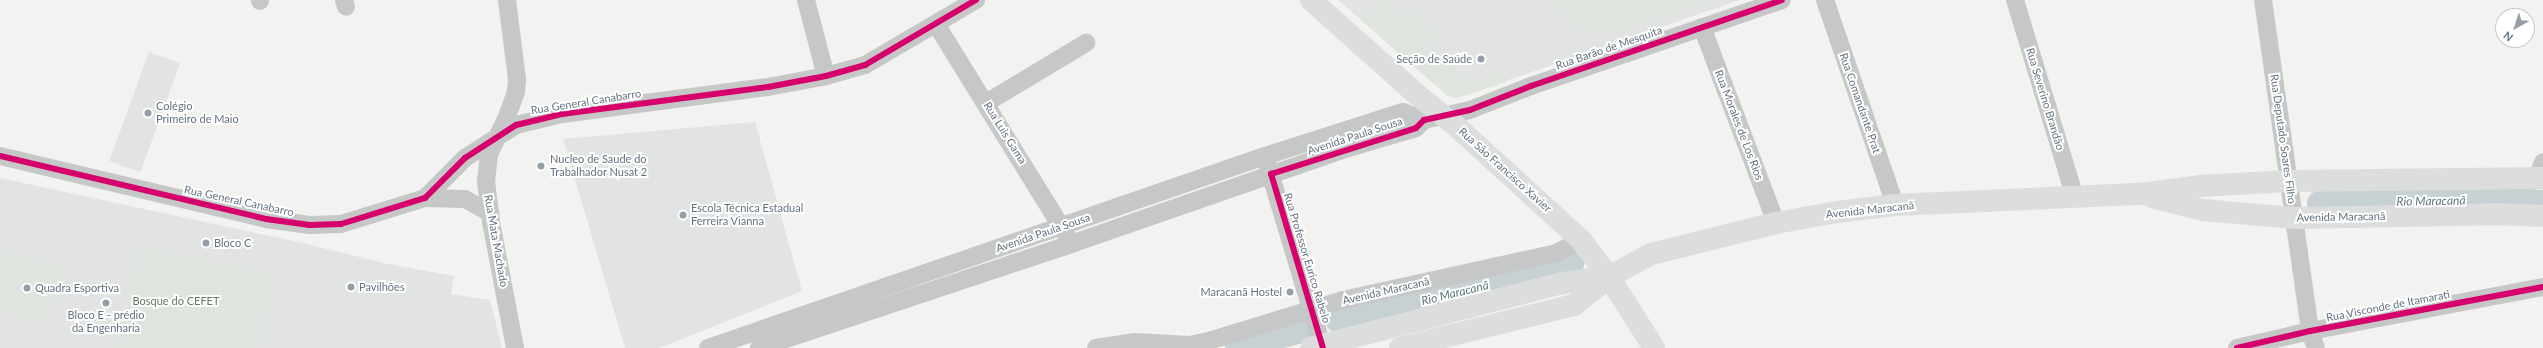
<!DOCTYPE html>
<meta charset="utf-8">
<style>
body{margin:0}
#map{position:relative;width:2543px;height:348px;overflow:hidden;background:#f2f2f0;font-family:Lato,sans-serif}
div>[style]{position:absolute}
.built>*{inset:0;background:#e2e4e3;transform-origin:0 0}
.green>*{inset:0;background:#e0e4de}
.river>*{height:24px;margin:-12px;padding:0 12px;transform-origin:12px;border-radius:12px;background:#c7d0d2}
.minor>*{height:18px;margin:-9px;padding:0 9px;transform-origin:9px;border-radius:9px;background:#c6c8c8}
.major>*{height:22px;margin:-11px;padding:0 11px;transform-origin:11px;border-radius:11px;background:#dcdddd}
.cycleway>*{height:6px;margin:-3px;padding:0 3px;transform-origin:3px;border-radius:3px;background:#d6006c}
.dots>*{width:11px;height:11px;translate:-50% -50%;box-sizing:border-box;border:2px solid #fff;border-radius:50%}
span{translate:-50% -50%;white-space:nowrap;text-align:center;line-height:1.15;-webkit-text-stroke:4px #fff;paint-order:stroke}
.street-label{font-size:11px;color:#64737f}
.poi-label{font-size:11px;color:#64737f}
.right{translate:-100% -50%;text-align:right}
.left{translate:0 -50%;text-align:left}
.park-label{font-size:11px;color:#677762}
.water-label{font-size:12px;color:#5f767d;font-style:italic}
.north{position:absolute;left:2495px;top:8px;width:40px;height:40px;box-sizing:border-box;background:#fff;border:1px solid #c1c7cc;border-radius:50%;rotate:219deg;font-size:11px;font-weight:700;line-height:16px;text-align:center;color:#64737f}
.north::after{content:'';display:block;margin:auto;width:14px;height:18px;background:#969fa7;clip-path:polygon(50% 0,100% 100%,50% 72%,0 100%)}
</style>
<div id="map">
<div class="built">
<i style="clip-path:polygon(1338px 0,1740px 0,1457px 98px,1448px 96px,1441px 90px)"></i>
<i style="left:149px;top:52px;width:33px;height:116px;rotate:20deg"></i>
<i style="clip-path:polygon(755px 122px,802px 291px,659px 348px,625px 348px,563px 139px)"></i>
<i style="clip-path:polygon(0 178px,298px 242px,388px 264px,454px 276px,451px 294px,490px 300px,502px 348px,0 348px)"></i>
</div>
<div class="green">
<i style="clip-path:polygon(1381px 0,1394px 2px,1397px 21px,1403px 23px,1407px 11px,1419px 15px,1434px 32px,1430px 50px,1436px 57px,1455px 65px,1466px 82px,1475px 84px,1487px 77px,1499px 74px,1508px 78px,1506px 82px,1457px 98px,1448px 96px,1351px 11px,1376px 12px)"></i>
<i style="clip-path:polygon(1552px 0,1717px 0,1604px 35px,1580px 31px,1568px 22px)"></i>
<i style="clip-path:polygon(141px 246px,273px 275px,258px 348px,117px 348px)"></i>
<i style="clip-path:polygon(0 251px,60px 265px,47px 322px,0 311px)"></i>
</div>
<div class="river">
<i style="left:2319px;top:203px;width:189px;rotate:-1.2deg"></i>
<i style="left:2508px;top:199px;width:35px;rotate:5deg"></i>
<i style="left:1338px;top:321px;width:241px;rotate:-13.7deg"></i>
<i style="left:1237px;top:348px;width:67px;rotate:-14.7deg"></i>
</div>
<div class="minor">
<i style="left:260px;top:0;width:1px;rotate:90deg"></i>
<i style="left:344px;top:0;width:7px;rotate:74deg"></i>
<i style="left:507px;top:0;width:80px;rotate:82.8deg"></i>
<i style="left:517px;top:79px;width:13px;rotate:94deg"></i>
<i style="left:516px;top:92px;width:27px;rotate:110deg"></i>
<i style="left:507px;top:117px;width:41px;rotate:115.9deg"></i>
<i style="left:489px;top:154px;width:27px;rotate:96deg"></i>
<i style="left:486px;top:181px;width:41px;rotate:83deg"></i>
<i style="left:491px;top:222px;width:128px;rotate:79.2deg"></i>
<i style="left:806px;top:0;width:79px;rotate:75.3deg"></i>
<i style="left:1825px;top:0;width:217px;rotate:71.1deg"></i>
<i style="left:2015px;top:0;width:207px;rotate:73.1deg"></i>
<i style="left:2263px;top:0;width:334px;rotate:81.9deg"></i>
<i style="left:2310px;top:331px;width:18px;rotate:71deg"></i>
<i style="left:936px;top:24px;width:249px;rotate:58.3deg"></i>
<i style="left:1702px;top:27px;width:210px;rotate:69.3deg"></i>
<i style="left:986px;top:103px;width:117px;rotate:-31deg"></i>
<i style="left:0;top:156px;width:273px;rotate:13.3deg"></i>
<i style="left:266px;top:219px;width:44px;rotate:7.8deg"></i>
<i style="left:310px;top:225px;width:31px;rotate:-2deg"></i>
<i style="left:341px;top:224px;width:88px;rotate:-17.2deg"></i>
<i style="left:425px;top:198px;width:57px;rotate:-45deg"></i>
<i style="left:465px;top:158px;width:61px;rotate:-32.9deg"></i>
<i style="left:516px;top:125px;width:47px;rotate:-13.4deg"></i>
<i style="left:562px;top:114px;width:208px;rotate:-7.5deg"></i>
<i style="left:768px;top:87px;width:59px;rotate:-10.7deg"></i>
<i style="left:826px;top:76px;width:41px;rotate:-15.8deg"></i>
<i style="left:865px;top:65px;width:129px;rotate:-30.4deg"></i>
<i style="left:1267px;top:163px;width:193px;rotate:73.2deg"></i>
<i style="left:2537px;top:177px;width:16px;rotate:-68deg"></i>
<i style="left:425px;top:198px;width:40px;rotate:1.4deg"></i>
<i style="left:465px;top:199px;width:29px;rotate:29deg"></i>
<i style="left:708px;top:348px;width:589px;rotate:-19.02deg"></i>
<i style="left:1265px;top:156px;width:145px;rotate:-17.7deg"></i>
<i style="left:1403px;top:112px;width:22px;rotate:21deg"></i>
<i style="left:759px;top:348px;width:329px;rotate:-18.4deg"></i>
<i style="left:1071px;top:244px;width:294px;rotate:-19.1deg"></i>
<i style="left:1349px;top:148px;width:70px;rotate:-16.6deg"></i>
<i style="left:1416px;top:128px;width:11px;rotate:-45deg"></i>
<i style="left:1424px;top:120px;width:47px;rotate:-12.3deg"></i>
<i style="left:1470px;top:110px;width:66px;rotate:-21.5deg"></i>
<i style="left:1531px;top:86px;width:265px;rotate:-18.9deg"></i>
<i style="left:1096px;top:348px;width:38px;rotate:-9deg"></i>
<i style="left:1134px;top:342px;width:55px;rotate:3.1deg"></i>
<i style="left:1189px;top:345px;width:16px;rotate:-11deg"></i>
<i style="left:1205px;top:342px;width:144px;rotate:-16.9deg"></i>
<i style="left:1343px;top:300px;width:218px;rotate:-12.4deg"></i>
<i style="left:1556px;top:253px;width:28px;rotate:-27deg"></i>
<i style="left:2237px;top:348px;width:75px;rotate:-13.1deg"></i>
<i style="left:2310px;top:331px;width:237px;rotate:-10.7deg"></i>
</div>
<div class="major">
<i style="left:1311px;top:0;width:140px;rotate:41.8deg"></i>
<i style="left:1415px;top:93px;width:53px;rotate:38.8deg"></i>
<i style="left:1456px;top:126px;width:169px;rotate:42.4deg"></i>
<i style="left:1581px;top:240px;width:46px;rotate:52.9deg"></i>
<i style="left:1609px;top:277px;width:84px;rotate:57.6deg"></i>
<i style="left:2152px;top:197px;width:53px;rotate:14.3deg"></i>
<i style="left:2203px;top:210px;width:92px;rotate:5deg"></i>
<i style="left:2295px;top:218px;width:200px;rotate:-1.1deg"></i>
<i style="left:2495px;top:214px;width:48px;rotate:2.4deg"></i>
<i style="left:1311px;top:348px;width:259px;rotate:-14.5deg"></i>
<i style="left:1562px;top:283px;width:47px;rotate:-7.3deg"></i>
<i style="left:1400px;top:348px;width:179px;rotate:-13.9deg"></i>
<i style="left:1574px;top:305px;width:45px;rotate:-38.7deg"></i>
<i style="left:1609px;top:277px;width:48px;rotate:-28.7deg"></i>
<i style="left:1651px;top:254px;width:129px;rotate:-13.9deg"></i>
<i style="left:1776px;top:223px;width:62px;rotate:-10.2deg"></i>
<i style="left:1837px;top:212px;width:58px;rotate:-6.9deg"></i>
<i style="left:1895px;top:205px;width:246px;rotate:-2.6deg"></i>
<i style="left:2141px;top:194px;width:60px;rotate:-7.7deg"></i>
<i style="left:2200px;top:186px;width:90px;rotate:-3.2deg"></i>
<i style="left:2290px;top:181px;width:253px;rotate:-0.7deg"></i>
</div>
<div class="cycleway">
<i style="left:0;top:156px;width:273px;rotate:13.3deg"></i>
<i style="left:266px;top:219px;width:44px;rotate:7.8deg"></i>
<i style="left:310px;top:225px;width:31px;rotate:-2deg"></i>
<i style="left:341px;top:224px;width:88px;rotate:-17.2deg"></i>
<i style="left:425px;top:198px;width:57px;rotate:-45deg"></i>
<i style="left:465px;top:158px;width:61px;rotate:-32.9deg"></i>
<i style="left:516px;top:125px;width:47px;rotate:-13.4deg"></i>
<i style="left:562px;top:114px;width:208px;rotate:-7.5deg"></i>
<i style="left:768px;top:87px;width:59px;rotate:-10.7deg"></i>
<i style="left:826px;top:76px;width:41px;rotate:-15.8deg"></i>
<i style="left:865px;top:65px;width:129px;rotate:-30.4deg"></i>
<i style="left:1323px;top:348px;width:182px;rotate:-106.6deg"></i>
<i style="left:1271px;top:174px;width:152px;rotate:-17.6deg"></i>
<i style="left:1416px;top:128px;width:11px;rotate:-45deg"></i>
<i style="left:1424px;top:120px;width:47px;rotate:-12.3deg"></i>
<i style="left:1470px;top:110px;width:66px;rotate:-21.5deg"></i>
<i style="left:1531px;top:86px;width:265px;rotate:-18.9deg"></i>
<i style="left:2237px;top:348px;width:75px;rotate:-13.1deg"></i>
<i style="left:2310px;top:331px;width:237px;rotate:-10.7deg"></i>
</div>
<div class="dots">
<i style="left:1481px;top:59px;background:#969fa7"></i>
<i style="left:148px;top:113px;background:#969fa7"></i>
<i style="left:541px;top:166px;background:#969fa7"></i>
<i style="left:683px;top:215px;background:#969fa7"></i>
<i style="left:206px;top:243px;background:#969fa7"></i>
<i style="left:351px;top:287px;background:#969fa7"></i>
<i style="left:27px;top:288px;background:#969fa7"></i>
<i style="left:1290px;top:292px;background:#969fa7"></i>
<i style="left:106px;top:303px;background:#969fa7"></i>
</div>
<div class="street-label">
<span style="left:1609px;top:48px;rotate:-19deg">Rua Barão de Mesquita</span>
<span style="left:2045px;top:99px;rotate:73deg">Rua Severino Brandão</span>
<span style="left:586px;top:102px;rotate:-9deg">Rua General Canabarro</span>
<span style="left:1860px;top:103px;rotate:71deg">Rua Comandante Prat</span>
<span style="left:1739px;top:125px;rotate:69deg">Rua Morales de Los Rios</span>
<span style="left:1005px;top:133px;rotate:58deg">Rua Luis Gama</span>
<span style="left:1355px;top:136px;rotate:-18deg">Avenida Paula Sousa</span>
<span style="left:2283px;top:139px;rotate:82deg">Rua Deputado Soares Filho</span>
<span style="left:1505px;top:170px;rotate:42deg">Rua São Francisco Xavier</span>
<span style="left:239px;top:201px;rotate:12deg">Rua General Canabarro</span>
<span style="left:1870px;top:210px;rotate:-6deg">Avenida Maracanã</span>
<span style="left:2341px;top:217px;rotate:-1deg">Avenida Maracanã</span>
<span style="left:1043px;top:233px;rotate:-19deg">Avenida Paula Sousa</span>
<span style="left:496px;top:241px;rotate:80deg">Rua Mata Machado</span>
<span style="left:1307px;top:258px;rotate:73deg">Rua Professor Eurico Rabelo</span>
<span style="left:1386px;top:291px;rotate:-13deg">Avenida Maracanã</span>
<span style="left:2388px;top:306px;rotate:-11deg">Rua Visconde de Itamarati</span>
</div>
<div class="poi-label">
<span class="right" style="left:1472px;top:59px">Seção de Saúde</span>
<span class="left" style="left:156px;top:113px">Colégio<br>Primeiro de Maio</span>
<span class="left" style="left:550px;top:166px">Nucleo de Saude do<br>Trabalhador Nusat 2</span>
<span class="left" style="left:691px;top:215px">Escola Técnica Estadual<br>Ferreira Vianna</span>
<span class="left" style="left:214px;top:243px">Bloco C</span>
<span class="left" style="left:359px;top:287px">Pavilhões</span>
<span class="left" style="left:35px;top:288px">Quadra Esportiva</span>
<span class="right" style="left:1282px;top:292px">Maracanã Hostel</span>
<span style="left:106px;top:322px">Bloco E - prédio<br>da Engenharia</span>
</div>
<div class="park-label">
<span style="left:176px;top:301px">Bosque do CEFET</span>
</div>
<div class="water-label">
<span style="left:2431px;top:201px;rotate:-1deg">Rio Maracanã</span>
<span style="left:1455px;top:293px;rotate:-14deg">Rio Maracanã</span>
</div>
<div class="north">N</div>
</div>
